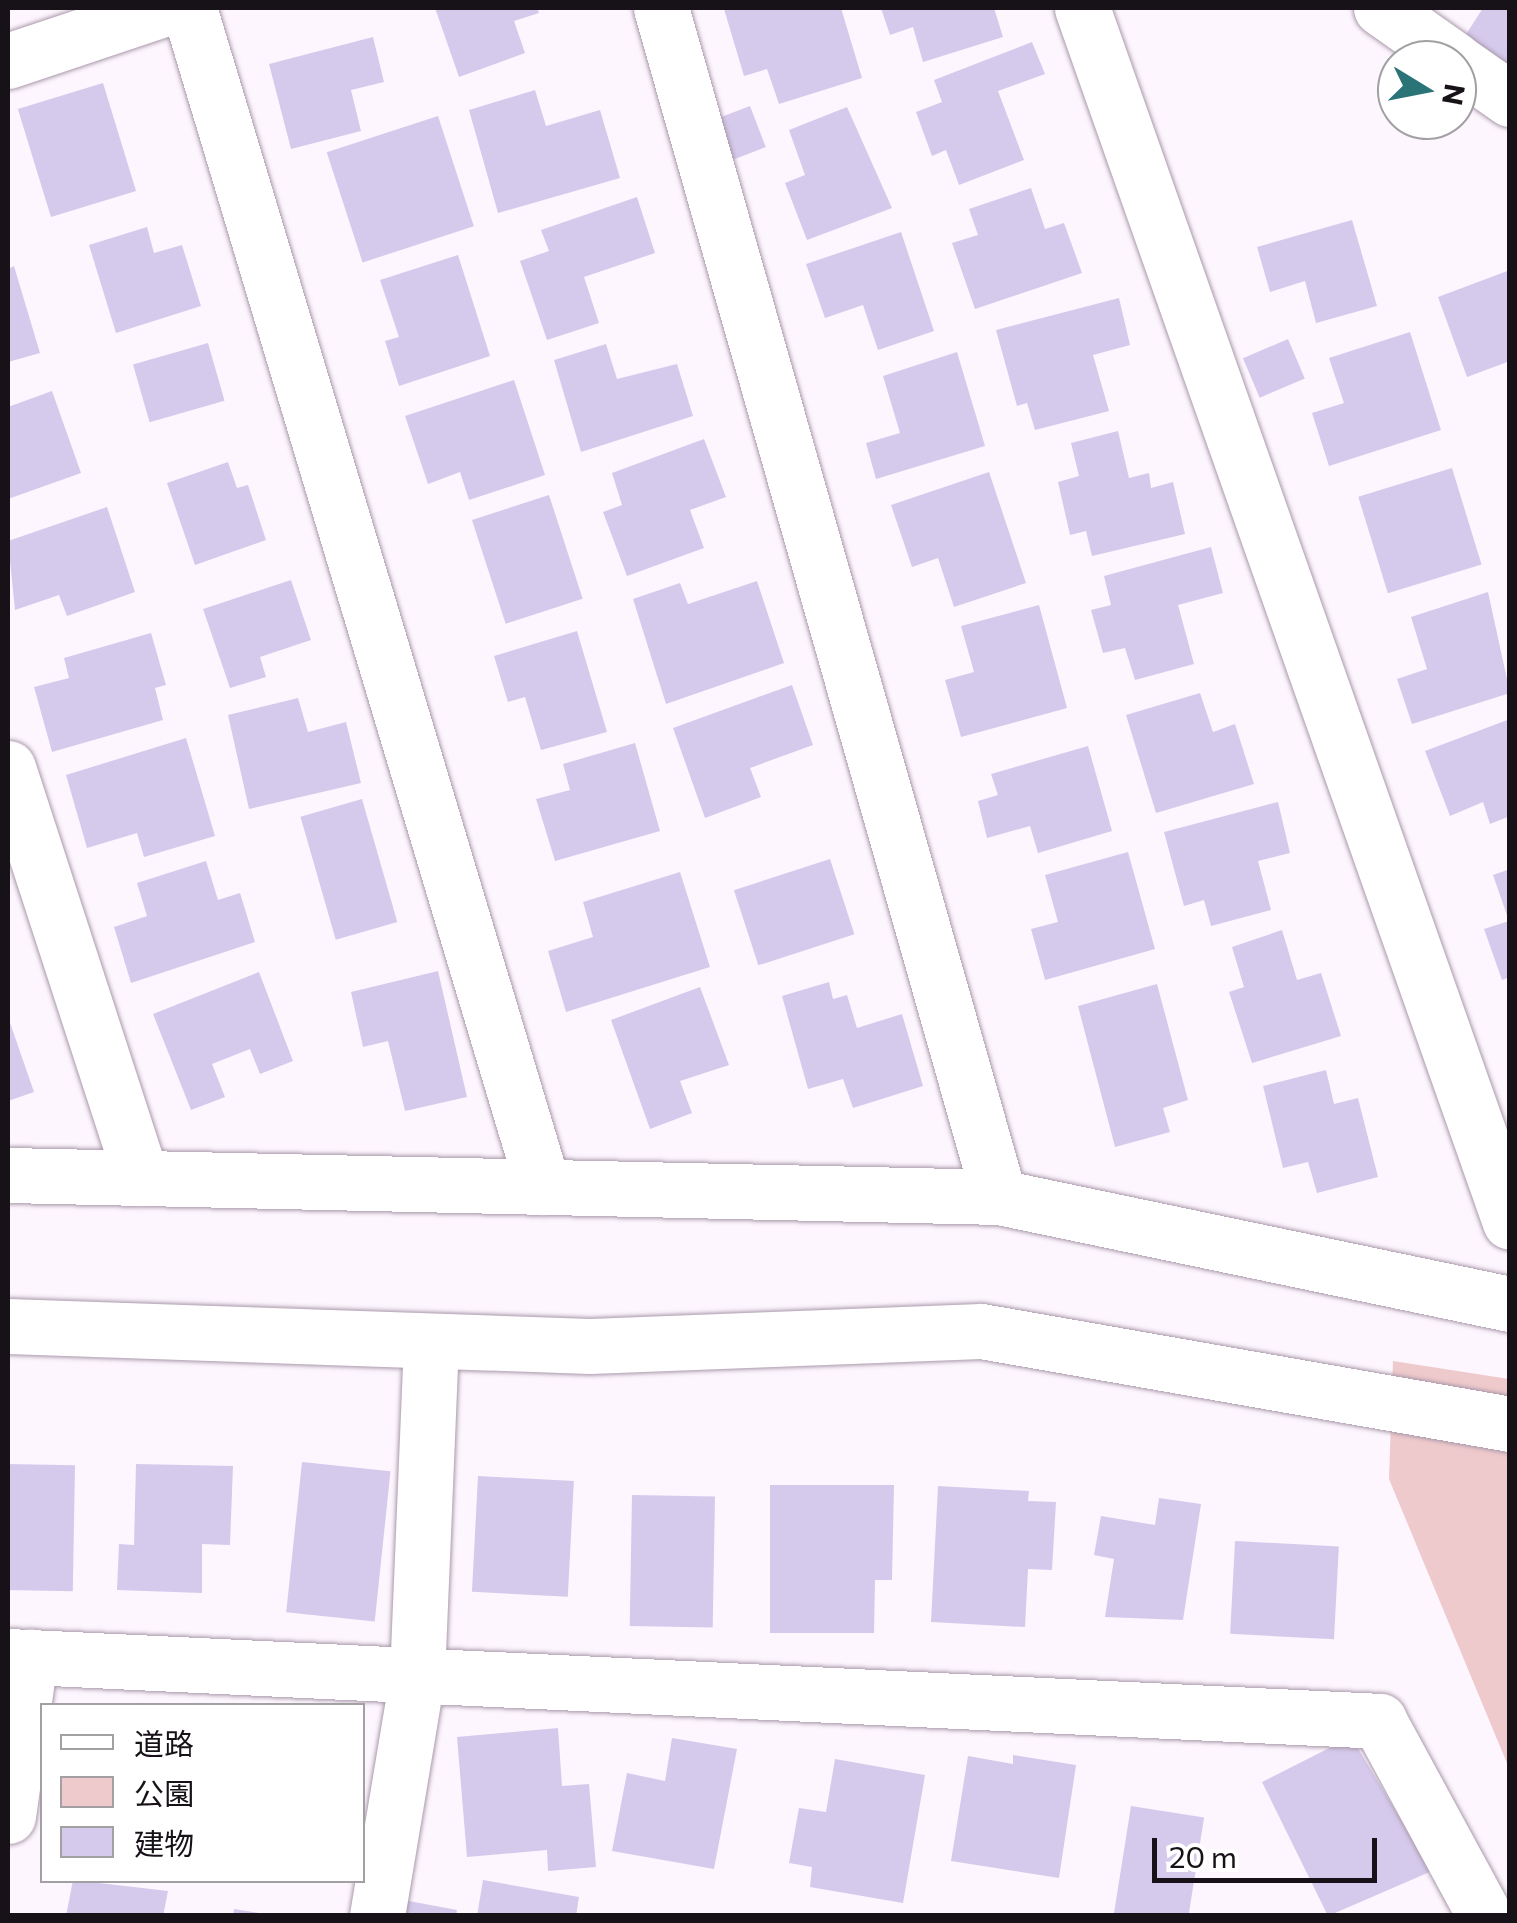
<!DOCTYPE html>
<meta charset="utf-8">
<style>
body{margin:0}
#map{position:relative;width:1517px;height:1923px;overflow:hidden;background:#fdf6fe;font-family:Commissioner,"Noto Sans JP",sans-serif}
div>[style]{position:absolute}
.green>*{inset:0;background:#efcacc}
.building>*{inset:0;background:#d5caec;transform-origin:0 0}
.roads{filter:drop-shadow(0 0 2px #aa99ab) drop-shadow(0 0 2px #aa99ab)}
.street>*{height:55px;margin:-27.5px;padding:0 27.5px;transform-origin:27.5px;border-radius:27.5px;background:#fff}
span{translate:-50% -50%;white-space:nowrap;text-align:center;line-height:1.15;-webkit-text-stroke:10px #fff;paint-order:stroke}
.frame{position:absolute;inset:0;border:10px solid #171118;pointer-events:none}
.legend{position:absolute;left:40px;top:1703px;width:325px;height:180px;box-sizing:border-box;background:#fff;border:2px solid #a2a0a3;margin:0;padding:12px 18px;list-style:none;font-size:30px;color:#171118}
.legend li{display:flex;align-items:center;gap:20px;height:50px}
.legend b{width:50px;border:2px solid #a2a0a3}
.north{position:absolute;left:1377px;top:40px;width:100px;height:100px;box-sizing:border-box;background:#fff;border:2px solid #a2a0a3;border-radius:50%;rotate:100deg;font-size:28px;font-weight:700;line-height:40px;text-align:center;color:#171118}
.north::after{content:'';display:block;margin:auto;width:35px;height:45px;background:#2a7478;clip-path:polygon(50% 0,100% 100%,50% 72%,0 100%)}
.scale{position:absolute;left:1152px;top:1838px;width:225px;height:45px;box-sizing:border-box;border:5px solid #171118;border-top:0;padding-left:12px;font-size:30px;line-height:35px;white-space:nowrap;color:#171118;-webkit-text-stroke:8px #fff;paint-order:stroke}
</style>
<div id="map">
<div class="green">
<i style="clip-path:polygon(1393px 1361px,1509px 1379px,1509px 1768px,1389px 1479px)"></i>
</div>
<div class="building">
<i style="clip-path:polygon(435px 8px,537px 8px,539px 13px,514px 21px,525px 53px,459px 77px)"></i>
<i style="clip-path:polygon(841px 8px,862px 78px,779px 104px,767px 69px,744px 76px,724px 9px)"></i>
<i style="clip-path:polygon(881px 8px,994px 8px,1003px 37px,923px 62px,913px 27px,890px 35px)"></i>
<i style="clip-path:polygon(1483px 8px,1510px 8px,1510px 67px,1463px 39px)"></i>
<i style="clip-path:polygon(373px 37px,384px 82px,351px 90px,361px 131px,291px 149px,269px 64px)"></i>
<i style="clip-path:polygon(1032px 42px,1045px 74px,998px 91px,1024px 160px,959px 185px,946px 150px,932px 156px,916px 112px,942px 102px,934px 80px)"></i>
<i style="left:103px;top:83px;width:113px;height:89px;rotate:73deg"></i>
<i style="clip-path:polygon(535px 90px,546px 126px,600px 110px,620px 178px,498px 213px,469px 110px)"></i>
<i style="left:750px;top:106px;width:44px;height:40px;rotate:69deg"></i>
<i style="clip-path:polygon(847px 107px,892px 208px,807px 240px,785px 183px,805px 175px,789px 130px)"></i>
<i style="left:438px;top:116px;width:116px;height:117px;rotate:72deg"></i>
<i style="clip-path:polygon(1031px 188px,1045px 229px,1064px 223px,1082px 273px,975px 309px,952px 243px,978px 235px,969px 209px)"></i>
<i style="clip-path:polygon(637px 197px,655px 253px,584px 277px,599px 323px,547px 340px,520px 261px,549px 251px,541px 230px)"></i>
<i style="clip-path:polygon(1352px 220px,1377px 306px,1316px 323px,1305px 281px,1270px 292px,1257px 247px)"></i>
<i style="clip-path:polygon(147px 227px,154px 253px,182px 245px,201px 306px,116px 333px,89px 245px)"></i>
<i style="clip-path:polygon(901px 232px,934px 331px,878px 350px,863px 305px,825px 318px,806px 264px)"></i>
<i style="clip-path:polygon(458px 255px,490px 356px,399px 386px,385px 341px,399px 337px,380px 280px)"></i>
<i style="clip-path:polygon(14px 266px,40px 353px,8px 362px,8px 269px)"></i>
<i style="clip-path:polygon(1510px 270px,1510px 361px,1467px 377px,1438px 297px)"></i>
<i style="clip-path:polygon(1119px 298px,1130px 345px,1093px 355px,1109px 411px,1035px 430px,1027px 403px,1017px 406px,996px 330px)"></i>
<i style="clip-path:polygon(1410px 332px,1441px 430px,1329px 466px,1312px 413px,1344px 403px,1329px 358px)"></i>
<i style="left:1288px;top:339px;width:43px;height:49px;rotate:67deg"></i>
<i style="left:208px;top:343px;width:60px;height:78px;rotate:74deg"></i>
<i style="clip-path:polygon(606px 344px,617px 379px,677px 364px,693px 416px,581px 452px,554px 360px)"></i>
<i style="clip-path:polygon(957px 352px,985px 446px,876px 479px,866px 443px,900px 433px,883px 376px)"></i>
<i style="clip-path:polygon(514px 380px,545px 475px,469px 500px,460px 472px,428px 484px,405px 416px)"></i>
<i style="clip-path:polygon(52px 391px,81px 473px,8px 499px,8px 407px)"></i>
<i style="clip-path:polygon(1118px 431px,1129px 478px,1149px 473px,1151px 488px,1173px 482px,1185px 534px,1092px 556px,1086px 531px,1070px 535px,1058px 482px,1079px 476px,1071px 443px)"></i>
<i style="clip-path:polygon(704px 439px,726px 497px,690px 510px,704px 548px,627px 576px,603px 512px,622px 505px,612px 473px)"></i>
<i style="clip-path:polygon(228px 462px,237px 488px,248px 485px,266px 540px,195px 565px,167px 483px)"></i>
<i style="left:1452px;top:468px;width:101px;height:98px;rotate:73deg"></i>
<i style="clip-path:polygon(989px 472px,1026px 583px,954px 607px,938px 558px,912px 567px,891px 505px)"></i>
<i style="left:549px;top:495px;width:109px;height:81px;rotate:72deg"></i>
<i style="clip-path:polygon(107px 507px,135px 592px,67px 616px,59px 595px,15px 610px,8px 541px)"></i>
<i style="clip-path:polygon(1211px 547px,1223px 593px,1178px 605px,1194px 664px,1135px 680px,1125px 648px,1103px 653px,1091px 610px,1111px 605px,1104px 576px)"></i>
<i style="clip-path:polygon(291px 580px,311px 640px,260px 657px,266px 677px,230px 688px,203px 609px)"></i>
<i style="clip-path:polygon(757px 581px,784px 663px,666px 704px,633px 599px,680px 583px,688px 604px)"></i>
<i style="clip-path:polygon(1488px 592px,1510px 693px,1412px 724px,1397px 679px,1427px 669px,1411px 617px)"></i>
<i style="clip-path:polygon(1039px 605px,1067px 708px,961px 737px,945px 680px,974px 672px,961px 626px)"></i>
<i style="clip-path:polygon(577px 631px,607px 732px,541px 750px,525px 697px,508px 702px,494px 656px)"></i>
<i style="clip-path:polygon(151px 633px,166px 685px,155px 688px,163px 720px,52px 752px,34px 687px,69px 678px,64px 658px)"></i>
<i style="clip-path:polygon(792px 685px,813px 745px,750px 768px,761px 797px,705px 818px,673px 728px)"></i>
<i style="clip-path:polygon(1200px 693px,1213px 732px,1235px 724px,1254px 784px,1156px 813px,1126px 715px)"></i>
<i style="clip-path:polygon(298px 698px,308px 732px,346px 722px,361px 783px,249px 809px,228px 715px)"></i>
<i style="clip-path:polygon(1510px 719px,1510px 816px,1490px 824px,1483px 802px,1450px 816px,1425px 751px)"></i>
<i style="clip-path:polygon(186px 738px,215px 836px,144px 857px,137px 833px,87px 848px,66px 775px)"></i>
<i style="clip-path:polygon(635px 743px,660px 831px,555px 861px,536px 799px,570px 790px,563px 764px)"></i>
<i style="clip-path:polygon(1088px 746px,1112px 831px,1038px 853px,1030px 826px,987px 838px,978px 801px,998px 795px,991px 774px)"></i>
<i style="left:362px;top:799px;width:128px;height:64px;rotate:74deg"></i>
<i style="clip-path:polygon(1278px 802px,1290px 853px,1258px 861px,1271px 910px,1211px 926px,1204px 900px,1184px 906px,1164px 832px)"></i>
<i style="clip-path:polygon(1128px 852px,1155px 949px,1045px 980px,1031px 929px,1058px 922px,1045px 875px)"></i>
<i style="left:830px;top:859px;width:79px;height:101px;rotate:72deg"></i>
<i style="clip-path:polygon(206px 861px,218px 900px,240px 893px,255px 942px,131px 983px,114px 927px,147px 916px,137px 883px)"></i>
<i style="clip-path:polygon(1510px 869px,1510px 977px,1502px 980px,1484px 929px,1509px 921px,1493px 875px)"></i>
<i style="clip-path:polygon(680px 872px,710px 967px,566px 1012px,548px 951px,593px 937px,583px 902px)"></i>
<i style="clip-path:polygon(1282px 930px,1297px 980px,1321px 973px,1341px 1036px,1252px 1063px,1229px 992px,1244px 987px,1232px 947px)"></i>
<i style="clip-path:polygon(438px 971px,467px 1097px,405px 1111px,388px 1041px,363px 1047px,351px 992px)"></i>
<i style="clip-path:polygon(259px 972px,293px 1061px,260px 1074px,250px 1049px,212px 1064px,225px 1097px,191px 1110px,153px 1014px)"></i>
<i style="clip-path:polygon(829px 982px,833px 999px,847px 995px,857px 1028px,902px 1014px,923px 1086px,853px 1108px,843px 1079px,808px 1089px,782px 996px)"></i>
<i style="clip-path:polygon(1157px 984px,1188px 1100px,1163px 1108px,1170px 1132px,1115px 1147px,1078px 1006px)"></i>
<i style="clip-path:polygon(700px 987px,729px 1065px,680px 1081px,692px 1113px,650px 1129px,611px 1020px)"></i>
<i style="clip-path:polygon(8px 1017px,34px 1092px,8px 1101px)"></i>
<i style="clip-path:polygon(1326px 1070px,1334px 1104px,1358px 1098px,1378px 1177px,1317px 1193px,1308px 1162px,1283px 1168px,1263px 1086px)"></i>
<i style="left:302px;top:1462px;width:89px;height:151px;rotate:6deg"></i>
<i style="left:8px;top:1464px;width:67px;height:126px;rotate:1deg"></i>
<i style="clip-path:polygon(136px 1464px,233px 1466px,230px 1545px,202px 1544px,202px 1593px,117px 1590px,119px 1544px,134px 1545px)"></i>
<i style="left:478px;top:1476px;width:96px;height:116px;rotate:3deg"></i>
<i style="clip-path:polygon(770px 1485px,894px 1485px,892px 1580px,875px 1580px,874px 1633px,770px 1633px)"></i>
<i style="clip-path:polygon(938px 1486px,1029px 1491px,1028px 1501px,1056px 1502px,1052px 1570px,1028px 1569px,1025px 1627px,931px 1622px)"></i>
<i style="left:632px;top:1495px;width:83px;height:131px;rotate:1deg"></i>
<i style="clip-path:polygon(1159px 1498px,1201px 1504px,1183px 1620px,1105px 1617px,1114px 1559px,1094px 1555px,1101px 1516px,1155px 1525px)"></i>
<i style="left:1235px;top:1541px;width:104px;height:93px;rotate:3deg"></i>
<i style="clip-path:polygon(558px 1728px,562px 1786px,589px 1784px,596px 1867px,548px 1871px,547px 1850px,467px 1857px,457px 1737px)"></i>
<i style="clip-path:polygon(1351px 1737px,1432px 1871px,1328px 1916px,1262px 1782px)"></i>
<i style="clip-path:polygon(672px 1738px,737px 1749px,714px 1869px,612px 1851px,627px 1773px,665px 1781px)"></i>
<i style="clip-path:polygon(1013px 1755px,1076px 1765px,1059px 1878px,951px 1861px,968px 1756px,1013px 1764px)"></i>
<i style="clip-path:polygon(835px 1759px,925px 1775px,903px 1903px,810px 1887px,812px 1867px,789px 1863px,799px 1808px,826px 1812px)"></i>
<i style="left:1131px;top:1806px;width:74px;height:112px;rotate:9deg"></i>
<i style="clip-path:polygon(73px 1880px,168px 1891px,163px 1916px,66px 1916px)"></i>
<i style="clip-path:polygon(483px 1880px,579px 1897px,576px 1916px,477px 1916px)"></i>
<i style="clip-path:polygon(398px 1899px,457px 1910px,456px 1916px,395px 1916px)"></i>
<i style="clip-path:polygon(234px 1909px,259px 1913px,259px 1916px,233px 1916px)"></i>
</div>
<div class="roads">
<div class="street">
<i style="left:189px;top:8px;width:1231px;rotate:73.29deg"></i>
<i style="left:661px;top:8px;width:1236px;rotate:74.13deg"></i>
<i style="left:1082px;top:8px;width:1287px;rotate:70.58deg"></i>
<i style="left:1381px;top:8px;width:90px;rotate:35.1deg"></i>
<i style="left:8px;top:61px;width:167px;rotate:-18.5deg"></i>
<i style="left:1457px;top:62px;width:65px;rotate:34.9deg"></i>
<i style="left:8px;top:768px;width:431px;rotate:72deg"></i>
<i style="left:8px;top:1175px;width:991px;rotate:1.27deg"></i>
<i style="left:999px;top:1197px;width:522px;rotate:11.83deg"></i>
<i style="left:8px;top:1326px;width:582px;rotate:1.97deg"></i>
<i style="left:590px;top:1346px;width:391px;rotate:-2.2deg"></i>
<i style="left:981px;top:1331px;width:537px;rotate:9.97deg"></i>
<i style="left:8px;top:1656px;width:1373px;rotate:2.71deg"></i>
<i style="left:1379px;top:1721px;width:222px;rotate:61.5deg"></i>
<i style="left:8px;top:1816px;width:161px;rotate:-82.1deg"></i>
<i style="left:377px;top:1916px;width:243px;rotate:-80.5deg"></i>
<i style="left:417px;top:1676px;width:335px;rotate:-87.6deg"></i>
</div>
</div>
<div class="frame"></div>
<ul class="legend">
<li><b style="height:12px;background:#fff"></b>道路</li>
<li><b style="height:28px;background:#efcacc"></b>公園</li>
<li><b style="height:28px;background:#d5caec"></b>建物</li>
</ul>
<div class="north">N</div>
<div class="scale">20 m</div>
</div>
